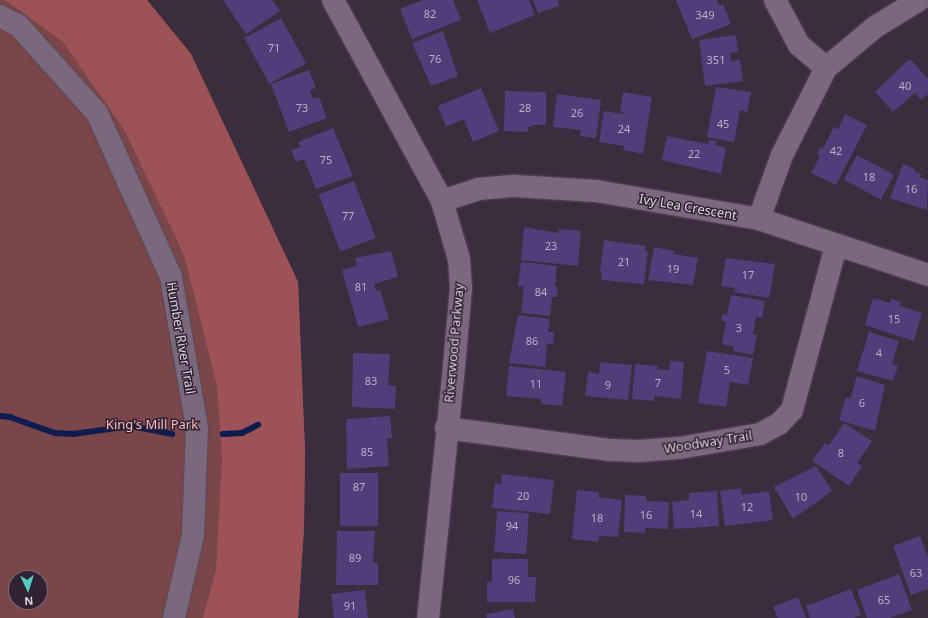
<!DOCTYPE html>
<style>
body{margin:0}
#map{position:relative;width:928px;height:618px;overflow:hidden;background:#3b2c3e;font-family:"Noto Sans",sans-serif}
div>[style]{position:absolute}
.green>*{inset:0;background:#7a4649}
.forest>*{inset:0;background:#9c5257}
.stream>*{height:5.5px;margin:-2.75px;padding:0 2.75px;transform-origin:2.75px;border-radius:2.75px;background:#0e1c50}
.building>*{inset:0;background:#4f3e79;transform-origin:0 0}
.roads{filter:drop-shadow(0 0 1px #574a59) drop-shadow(0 0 1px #574a59)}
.minor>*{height:22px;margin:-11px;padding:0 11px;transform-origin:11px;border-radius:11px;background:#7a687d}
span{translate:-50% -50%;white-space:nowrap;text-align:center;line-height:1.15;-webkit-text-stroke:3px #312233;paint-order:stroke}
.number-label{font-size:11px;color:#bbafc7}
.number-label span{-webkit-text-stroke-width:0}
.street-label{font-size:13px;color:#dfd5e1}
.park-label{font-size:13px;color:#fdbbbd}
.north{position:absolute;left:8px;top:570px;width:40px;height:40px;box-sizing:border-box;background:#312233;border:1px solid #776a79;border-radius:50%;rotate:176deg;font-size:11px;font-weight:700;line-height:16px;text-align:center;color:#dfd5e1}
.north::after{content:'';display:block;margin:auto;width:14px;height:18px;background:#57cec1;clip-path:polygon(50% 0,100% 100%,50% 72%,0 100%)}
</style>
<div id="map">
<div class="green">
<i style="clip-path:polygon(evenodd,0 0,147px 0,191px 54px,298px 282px,305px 451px,304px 528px,298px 618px,0 618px,0 0,16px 578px,40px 578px,40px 602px,16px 602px,16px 578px)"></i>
</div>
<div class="forest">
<i style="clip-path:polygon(5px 0,147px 0,191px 54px,298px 282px,305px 451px,304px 528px,298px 618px,203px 618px,216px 569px,222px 459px,217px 386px,184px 255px,125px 131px,63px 42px)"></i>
</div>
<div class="stream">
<i style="left:0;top:416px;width:10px;rotate:6deg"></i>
<i style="left:10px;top:417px;width:48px;rotate:19.6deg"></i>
<i style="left:55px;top:433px;width:18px;rotate:3deg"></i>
<i style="left:73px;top:434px;width:60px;rotate:-7.7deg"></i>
<i style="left:132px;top:426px;width:41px;rotate:11.3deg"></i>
<i style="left:223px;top:434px;width:19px;rotate:-3deg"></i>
<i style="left:242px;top:433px;width:18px;rotate:-27deg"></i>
</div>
<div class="building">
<i style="clip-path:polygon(223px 0,272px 0,280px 11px,246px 34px)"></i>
<i style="clip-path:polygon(423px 0,453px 0,461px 20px,412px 39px,400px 9px)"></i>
<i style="clip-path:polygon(477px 0,529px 0,535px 15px,490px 33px)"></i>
<i style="clip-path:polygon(533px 0,561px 0,558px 1px,559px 6px,538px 13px)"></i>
<i style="clip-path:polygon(676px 0,717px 0,719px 6px,723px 4px,731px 24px,692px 39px)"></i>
<i style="left:281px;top:18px;width:52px;height:42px;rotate:61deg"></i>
<i style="clip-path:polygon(443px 31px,458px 76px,431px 86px,412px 43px)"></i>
<i style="clip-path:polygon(736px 35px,738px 52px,730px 53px,731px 61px,740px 60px,743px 81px,705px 86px,699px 40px)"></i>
<i style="clip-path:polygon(908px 60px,911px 60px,928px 79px,928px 94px,921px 100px,915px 93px,893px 112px,875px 92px)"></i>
<i style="clip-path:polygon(309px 70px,316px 88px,310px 90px,313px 99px,319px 97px,327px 118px,289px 132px,271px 84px)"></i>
<i style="clip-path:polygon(716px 87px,751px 92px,747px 112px,740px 110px,734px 142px,707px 137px)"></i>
<i style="clip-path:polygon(481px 88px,499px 131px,473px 142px,464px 119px,446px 127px,438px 106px)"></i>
<i style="clip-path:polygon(505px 91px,546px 92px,546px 125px,532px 125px,532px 127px,528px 127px,528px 132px,504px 131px)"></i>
<i style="clip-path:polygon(623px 92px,652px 97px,643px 154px,623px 150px,624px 146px,599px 142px,604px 111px,629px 115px,620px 112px)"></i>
<i style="clip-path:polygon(557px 94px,601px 100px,596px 138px,580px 136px,581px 130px,553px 127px)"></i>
<i style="clip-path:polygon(845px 114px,867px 125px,836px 185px,811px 173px,820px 156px,817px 154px,820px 147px,823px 148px,834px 127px,838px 129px)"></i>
<i style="clip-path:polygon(333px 128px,353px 176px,316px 189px,304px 159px,296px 162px,291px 150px,300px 147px,298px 142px)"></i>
<i style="clip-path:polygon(667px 136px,708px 144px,709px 140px,717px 141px,716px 145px,726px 148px,721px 174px,662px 160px)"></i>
<i style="left:857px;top:155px;width:42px;height:28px;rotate:28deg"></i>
<i style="clip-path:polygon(903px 164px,915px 169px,914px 171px,921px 174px,920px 177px,928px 180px,927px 210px,890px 198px)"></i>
<i style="left:354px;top:181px;width:61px;height:38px;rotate:69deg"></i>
<i style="clip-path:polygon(524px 227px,559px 233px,559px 229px,581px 231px,578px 266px,521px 260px)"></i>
<i style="clip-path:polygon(604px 240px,646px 246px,645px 251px,648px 251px,644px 284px,601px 280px,602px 273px,600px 272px)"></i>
<i style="clip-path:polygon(654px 247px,674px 251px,674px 254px,698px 258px,693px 285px,648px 280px)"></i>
<i style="clip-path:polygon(391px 251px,398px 277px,374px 284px,376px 291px,380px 290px,389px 319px,358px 327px,342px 270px,357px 266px,355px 258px)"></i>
<i style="clip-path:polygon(726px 258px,775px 264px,769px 298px,734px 292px,735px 288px,721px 286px)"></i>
<i style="clip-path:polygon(521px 262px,557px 266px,555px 287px,558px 287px,557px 297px,552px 297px,550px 316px,521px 313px,524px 286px,518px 286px)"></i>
<i style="clip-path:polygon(731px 295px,765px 301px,762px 318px,756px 316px,753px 334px,757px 335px,753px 355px,733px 351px,734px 347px,722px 344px,726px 322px,721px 321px,722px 314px,727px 315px)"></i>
<i style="clip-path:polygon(873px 298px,890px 303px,891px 299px,901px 302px,900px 306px,922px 313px,914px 341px,865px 325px)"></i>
<i style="clip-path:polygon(518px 315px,550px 319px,548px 332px,554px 332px,553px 344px,547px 344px,545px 367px,509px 363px)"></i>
<i style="clip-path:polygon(869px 332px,899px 341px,892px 364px,898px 366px,893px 381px,857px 371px)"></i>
<i style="clip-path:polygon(707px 351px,753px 358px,748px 385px,730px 382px,726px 407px,698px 403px)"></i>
<i style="clip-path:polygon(353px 353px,390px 354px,388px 385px,396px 386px,395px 409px,352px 407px)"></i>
<i style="clip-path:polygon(670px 361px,684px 362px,681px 399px,655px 396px,654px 401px,632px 399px,635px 364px,658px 366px,657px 369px,669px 370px)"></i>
<i style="clip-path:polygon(600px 362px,632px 365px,628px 400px,585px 396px,588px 372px,599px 374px)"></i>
<i style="clip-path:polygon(509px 366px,566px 372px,562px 406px,541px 404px,541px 399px,506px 396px)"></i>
<i style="clip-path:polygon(857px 376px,885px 385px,875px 431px,839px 420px,846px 397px,850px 399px)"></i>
<i style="clip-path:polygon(390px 416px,392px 438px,387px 438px,389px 466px,347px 469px,346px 419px)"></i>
<i style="clip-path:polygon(844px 423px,872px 441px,857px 463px,862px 466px,849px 486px,812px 461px,825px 443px,829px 445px)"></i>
<i style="clip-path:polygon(816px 466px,832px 491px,793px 519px,774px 487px)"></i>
<i style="left:340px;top:473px;width:38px;height:53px"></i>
<i style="clip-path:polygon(502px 474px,554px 480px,550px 514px,492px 508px,495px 483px,501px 484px)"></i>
<i style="clip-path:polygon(741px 488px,742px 495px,769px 491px,773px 520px,725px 526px,720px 491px)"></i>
<i style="clip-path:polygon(577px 490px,599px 492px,598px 497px,622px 500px,618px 537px,599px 536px,598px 542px,572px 539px)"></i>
<i style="clip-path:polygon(717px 491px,719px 526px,674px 529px,672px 502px,689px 500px,689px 493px)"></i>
<i style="clip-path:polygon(625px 495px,646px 496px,646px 501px,669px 502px,668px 529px,645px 528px,645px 533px,624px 532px)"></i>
<i style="left:497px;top:511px;width:32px;height:41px;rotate:4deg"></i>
<i style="clip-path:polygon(337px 531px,375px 531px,373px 563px,378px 563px,378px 585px,336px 585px)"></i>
<i style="clip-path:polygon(920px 536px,928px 557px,928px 589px,911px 595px,893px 546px)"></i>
<i style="clip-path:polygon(492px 559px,528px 559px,528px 577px,536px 577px,535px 602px,487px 602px,487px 582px,492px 582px)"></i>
<i style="clip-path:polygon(899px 574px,912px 610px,889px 618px,867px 618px,857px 590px)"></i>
<i style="clip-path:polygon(851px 589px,861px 615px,854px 618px,810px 618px,806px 606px)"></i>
<i style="clip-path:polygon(365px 590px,368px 618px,334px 618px,331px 594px)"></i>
<i style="clip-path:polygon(798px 597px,806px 618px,778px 618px,773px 607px)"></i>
<i style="clip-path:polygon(513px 609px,515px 618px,487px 618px,486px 614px)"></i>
</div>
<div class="roads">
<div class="minor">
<i style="left:333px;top:0;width:229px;rotate:61.5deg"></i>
<i style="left:442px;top:201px;width:60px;rotate:73.7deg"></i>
<i style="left:459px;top:259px;width:29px;rotate:86deg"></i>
<i style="left:461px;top:288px;width:89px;rotate:95.1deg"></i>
<i style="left:453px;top:377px;width:242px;rotate:95.9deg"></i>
<i style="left:775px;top:0;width:51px;rotate:61.9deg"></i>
<i style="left:799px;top:45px;width:35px;rotate:40deg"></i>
<i style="left:0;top:16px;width:20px;rotate:27deg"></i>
<i style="left:18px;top:25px;width:118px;rotate:48.1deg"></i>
<i style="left:97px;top:113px;width:180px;rotate:65.7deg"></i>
<i style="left:171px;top:277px;width:153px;rotate:80.2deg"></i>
<i style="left:197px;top:428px;width:107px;rotate:92.1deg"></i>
<i style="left:193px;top:535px;width:85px;rotate:102.9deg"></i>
<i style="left:442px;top:201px;width:38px;rotate:-18deg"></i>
<i style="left:478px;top:189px;width:37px;rotate:-5deg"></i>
<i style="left:515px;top:186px;width:81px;rotate:3.5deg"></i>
<i style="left:596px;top:191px;width:165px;rotate:9.7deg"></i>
<i style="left:759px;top:219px;width:178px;rotate:18.3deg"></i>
<i style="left:759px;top:219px;width:68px;rotate:-70.2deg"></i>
<i style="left:782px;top:155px;width:97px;rotate:-63.2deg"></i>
<i style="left:826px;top:68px;width:64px;rotate:-39.9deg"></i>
<i style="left:875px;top:27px;width:52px;rotate:-31.5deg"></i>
<i style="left:446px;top:428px;width:164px;rotate:7.7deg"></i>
<i style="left:609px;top:450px;width:30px;rotate:2deg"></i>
<i style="left:639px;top:451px;width:40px;rotate:-4.3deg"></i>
<i style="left:679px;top:448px;width:82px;rotate:-9.8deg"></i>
<i style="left:760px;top:434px;width:21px;rotate:-28deg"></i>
<i style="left:779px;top:424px;width:19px;rotate:-47deg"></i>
<i style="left:792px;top:410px;width:170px;rotate:-75deg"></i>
</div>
</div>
<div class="number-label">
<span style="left:430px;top:14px">82</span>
<span style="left:705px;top:15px">349</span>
<span style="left:274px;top:48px">71</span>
<span style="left:435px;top:59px">76</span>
<span style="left:716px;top:60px">351</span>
<span style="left:905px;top:86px">40</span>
<span style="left:302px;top:108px">73</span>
<span style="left:525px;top:108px">28</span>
<span style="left:577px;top:113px">26</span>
<span style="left:723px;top:124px">45</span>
<span style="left:624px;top:129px">24</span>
<span style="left:836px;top:151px">42</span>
<span style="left:694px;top:154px">22</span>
<span style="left:326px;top:160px">75</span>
<span style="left:869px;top:177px">18</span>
<span style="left:911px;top:189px">16</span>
<span style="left:348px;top:216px">77</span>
<span style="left:551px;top:246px">23</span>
<span style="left:624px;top:262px">21</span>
<span style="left:673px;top:269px">19</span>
<span style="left:748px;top:275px">17</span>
<span style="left:361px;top:287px">81</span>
<span style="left:541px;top:292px">84</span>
<span style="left:894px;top:319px">15</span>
<span style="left:739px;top:328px">3</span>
<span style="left:532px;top:341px">86</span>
<span style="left:879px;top:353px">4</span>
<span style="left:727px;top:370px">5</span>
<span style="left:371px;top:381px">83</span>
<span style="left:658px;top:383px">7</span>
<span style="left:536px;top:384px">11</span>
<span style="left:608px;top:385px">9</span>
<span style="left:862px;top:403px">6</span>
<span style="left:367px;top:452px">85</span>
<span style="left:841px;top:453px">8</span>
<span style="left:359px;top:487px">87</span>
<span style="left:523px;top:496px">20</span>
<span style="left:801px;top:497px">10</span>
<span style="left:747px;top:507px">12</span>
<span style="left:696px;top:514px">14</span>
<span style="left:646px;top:515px">16</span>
<span style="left:597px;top:518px">18</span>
<span style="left:512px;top:526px">94</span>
<span style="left:355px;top:558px">89</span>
<span style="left:916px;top:573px">63</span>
<span style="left:514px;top:580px">96</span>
<span style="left:884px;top:600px">65</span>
<span style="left:350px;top:606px">91</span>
</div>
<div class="street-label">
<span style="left:688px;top:207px;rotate:10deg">Ivy Lea Crescent</span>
<span style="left:181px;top:338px;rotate:80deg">Humber River Trail</span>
<span style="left:454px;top:343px;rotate:-85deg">Riverwood Parkway</span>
<span style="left:708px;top:442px;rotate:-9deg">Woodway Trail</span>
</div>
<div class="park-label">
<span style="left:152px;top:424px">King's Mill Park</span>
</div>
<div class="north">N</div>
</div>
